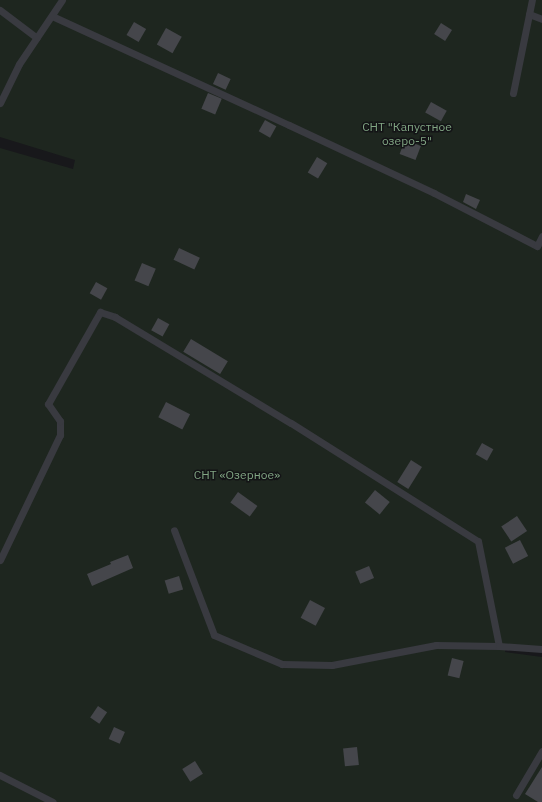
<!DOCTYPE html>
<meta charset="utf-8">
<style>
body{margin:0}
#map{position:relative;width:542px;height:802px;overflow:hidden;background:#18181b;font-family:"IBM Plex Sans",sans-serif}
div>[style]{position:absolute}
.green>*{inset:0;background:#1e261f}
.building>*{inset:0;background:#45464b;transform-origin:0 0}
.service>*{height:7px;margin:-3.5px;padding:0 3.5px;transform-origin:3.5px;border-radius:3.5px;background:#393a40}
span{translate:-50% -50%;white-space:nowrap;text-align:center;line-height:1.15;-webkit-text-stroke:3px #131316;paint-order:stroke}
.park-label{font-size:12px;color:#81a583}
</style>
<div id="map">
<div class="green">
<i style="clip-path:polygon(0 0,542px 0,542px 647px,506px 645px,505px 652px,542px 657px,542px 802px,0 802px,0 148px,73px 169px,75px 160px,0 137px)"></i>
</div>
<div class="building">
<i style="left:134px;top:22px;width:14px;height:15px;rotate:30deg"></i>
<i style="left:441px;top:23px;width:13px;height:13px;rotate:32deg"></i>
<i style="left:166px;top:28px;width:18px;height:19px;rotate:29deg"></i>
<i style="left:218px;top:73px;width:14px;height:12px;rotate:25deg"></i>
<i style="left:208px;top:93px;width:15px;height:17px;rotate:23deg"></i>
<i style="left:431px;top:102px;width:18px;height:12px;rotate:29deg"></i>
<i style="left:265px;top:120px;width:13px;height:13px;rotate:29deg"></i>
<i style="left:405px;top:140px;width:17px;height:15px;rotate:21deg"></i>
<i style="left:317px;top:157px;width:12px;height:18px;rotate:31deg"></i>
<i style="clip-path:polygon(466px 194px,480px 200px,476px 209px,463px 202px)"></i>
<i style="left:179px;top:248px;width:23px;height:13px;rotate:25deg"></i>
<i style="left:142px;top:263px;width:15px;height:19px;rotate:23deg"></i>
<i style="left:96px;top:282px;width:13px;height:13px;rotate:29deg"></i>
<i style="left:158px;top:318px;width:13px;height:14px;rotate:29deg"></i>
<i style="left:191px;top:339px;width:43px;height:15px;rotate:31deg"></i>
<i style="left:166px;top:402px;width:27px;height:17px;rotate:27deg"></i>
<i style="left:482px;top:443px;width:13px;height:13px;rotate:29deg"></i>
<i style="left:411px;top:460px;width:13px;height:26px;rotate:32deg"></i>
<i style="left:375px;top:490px;width:19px;height:16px;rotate:39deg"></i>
<i style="left:238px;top:492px;width:24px;height:13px;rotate:36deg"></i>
<i style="left:517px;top:516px;width:18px;height:19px;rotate:56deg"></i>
<i style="left:520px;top:540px;width:18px;height:17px;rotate:63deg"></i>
<i style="clip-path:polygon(128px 555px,133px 568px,92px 586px,87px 574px,111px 564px,110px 562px)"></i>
<i style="left:369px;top:566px;width:13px;height:15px;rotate:67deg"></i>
<i style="left:179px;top:576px;width:14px;height:15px;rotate:73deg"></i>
<i style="left:310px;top:600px;width:17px;height:20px;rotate:28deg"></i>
<i style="left:452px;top:658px;width:12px;height:18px;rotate:14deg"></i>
<i style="left:98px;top:706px;width:11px;height:14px;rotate:34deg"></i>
<i style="left:114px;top:727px;width:12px;height:13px;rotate:24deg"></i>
<i style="left:357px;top:747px;width:18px;height:14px;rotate:84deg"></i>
<i style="left:195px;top:761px;width:15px;height:15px;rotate:58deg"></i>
<i style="clip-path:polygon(542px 767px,542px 802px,538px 802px,525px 794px)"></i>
</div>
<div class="service">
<i style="left:0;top:10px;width:46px;rotate:37.1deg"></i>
<i style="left:529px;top:14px;width:14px;rotate:21deg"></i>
<i style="left:52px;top:16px;width:261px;rotate:24.7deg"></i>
<i style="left:289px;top:125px;width:160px;rotate:25.1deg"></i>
<i style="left:434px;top:193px;width:116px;rotate:27.2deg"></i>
<i style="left:537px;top:246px;width:11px;rotate:-63deg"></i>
<i style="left:513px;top:93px;width:95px;rotate:-78.5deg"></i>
<i style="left:0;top:103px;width:43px;rotate:-64deg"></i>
<i style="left:19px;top:64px;width:77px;rotate:-56.1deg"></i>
<i style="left:0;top:560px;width:139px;rotate:-64.4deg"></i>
<i style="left:60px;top:435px;width:14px;rotate:-90deg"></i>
<i style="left:60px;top:421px;width:21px;rotate:-125deg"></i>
<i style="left:48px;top:404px;width:106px;rotate:-60.5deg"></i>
<i style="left:100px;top:312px;width:16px;rotate:18deg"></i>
<i style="left:115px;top:317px;width:205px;rotate:31.1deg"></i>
<i style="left:291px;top:423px;width:221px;rotate:32.3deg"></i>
<i style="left:478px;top:541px;width:107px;rotate:78.7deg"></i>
<i style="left:499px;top:646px;width:63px;rotate:-179.1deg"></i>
<i style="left:436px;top:645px;width:106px;rotate:169.1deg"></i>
<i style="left:332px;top:665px;width:50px;rotate:-178.9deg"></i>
<i style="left:282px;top:664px;width:74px;rotate:-156.9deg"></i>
<i style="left:214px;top:635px;width:112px;rotate:-110.9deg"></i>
<i style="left:499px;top:646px;width:43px;rotate:4deg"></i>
<i style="left:0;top:775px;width:59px;rotate:27deg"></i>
<i style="left:516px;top:795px;width:51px;rotate:-59.4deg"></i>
</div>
<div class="park-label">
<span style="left:407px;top:134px">СНТ "Капустное<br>озеро-5"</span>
<span style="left:237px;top:475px">СНТ «Озерное»</span>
</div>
</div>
